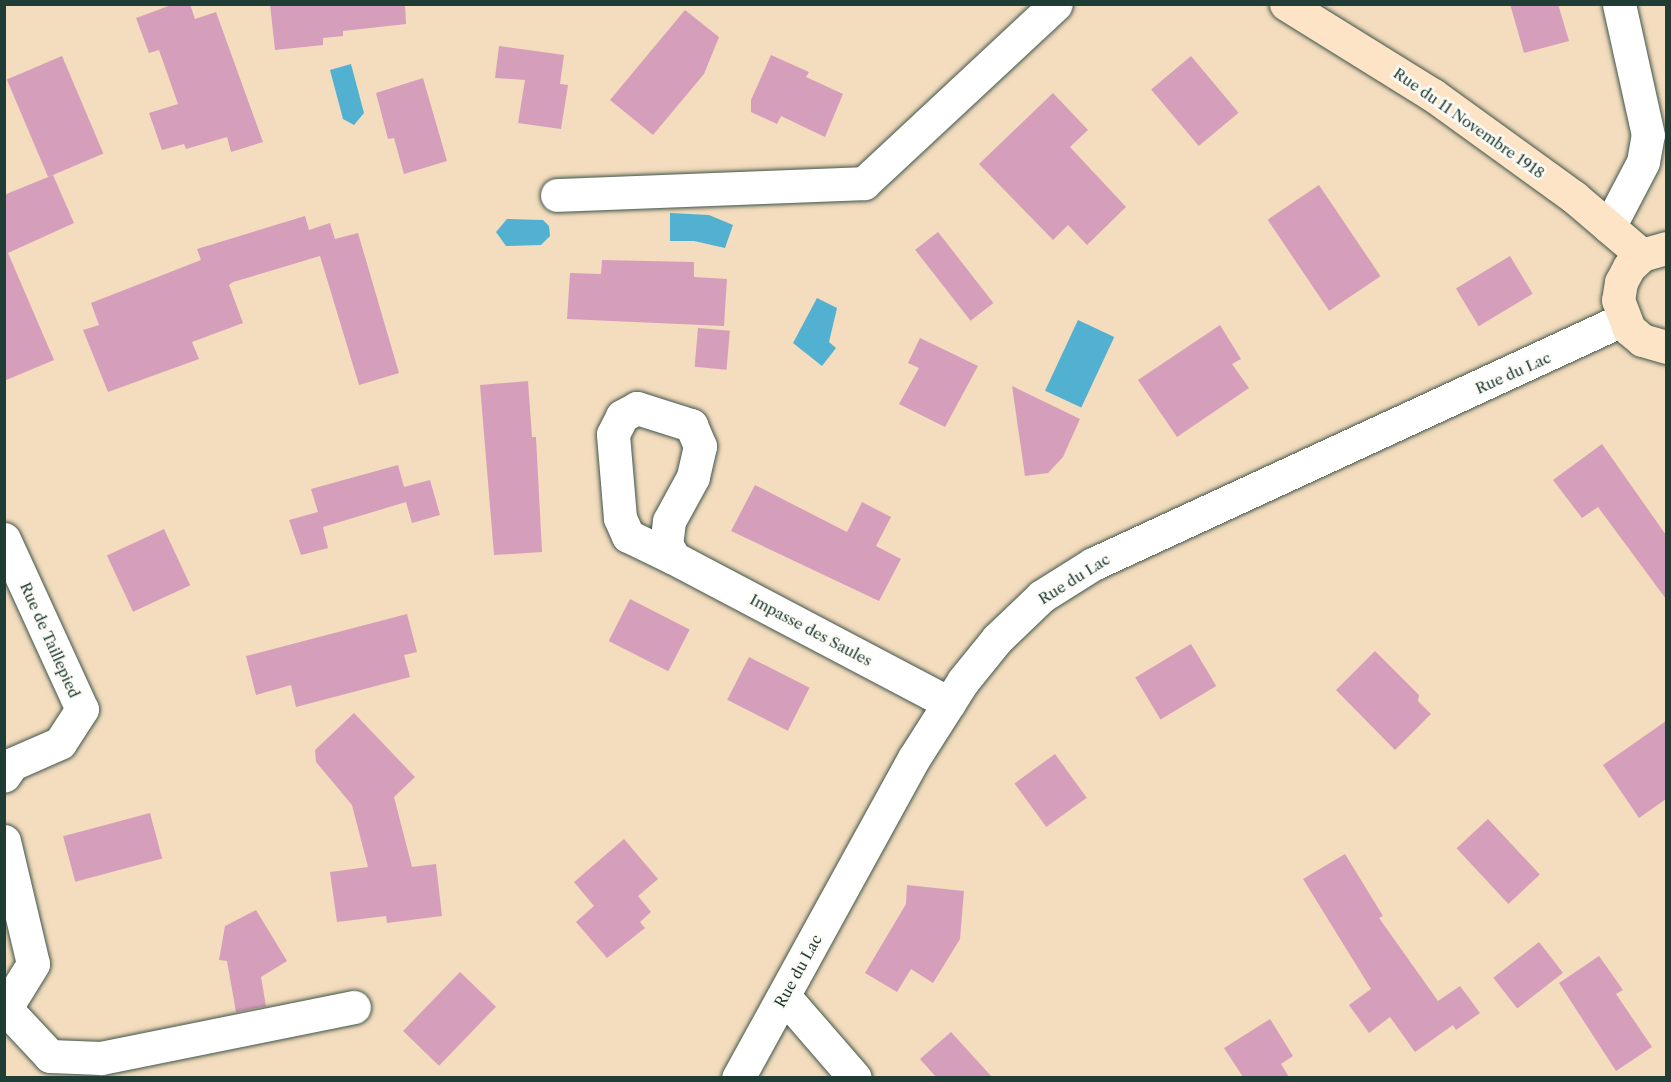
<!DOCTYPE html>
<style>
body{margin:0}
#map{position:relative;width:1671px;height:1082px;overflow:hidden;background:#f4dcbe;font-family:"Libre Caslon Text",serif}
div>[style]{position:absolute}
.water>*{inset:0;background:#52b0d1;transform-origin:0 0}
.building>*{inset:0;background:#d59fbb;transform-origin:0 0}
.roads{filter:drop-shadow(0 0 2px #3f5549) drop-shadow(0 0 2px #3f5549)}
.street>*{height:33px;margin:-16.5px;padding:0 16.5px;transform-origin:16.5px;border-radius:16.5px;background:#fff}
.secondary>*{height:33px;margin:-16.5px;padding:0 16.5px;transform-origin:16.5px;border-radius:16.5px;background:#fee4c6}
span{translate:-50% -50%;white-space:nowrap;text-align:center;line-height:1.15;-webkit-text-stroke:5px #fdfcf7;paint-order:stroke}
.street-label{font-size:15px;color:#1f3d34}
.frame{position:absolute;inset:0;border:6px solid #1f3d34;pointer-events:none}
</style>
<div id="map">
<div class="water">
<i style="clip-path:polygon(351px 64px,364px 113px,354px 125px,343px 119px,330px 70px)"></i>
<i style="clip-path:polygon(670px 213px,709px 215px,733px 225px,725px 248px,694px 241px,670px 241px)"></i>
<i style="clip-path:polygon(507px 219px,543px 220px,549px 226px,550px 236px,541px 245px,506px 246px,496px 232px)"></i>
<i style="clip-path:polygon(817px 298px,837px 308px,829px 342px,836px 348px,822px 366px,793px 343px)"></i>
<i style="left:1078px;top:320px;width:40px;height:78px;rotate:25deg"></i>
</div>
<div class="building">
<i style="clip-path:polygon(174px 4px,190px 4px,195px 19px,216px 12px,263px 142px,231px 152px,227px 137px,186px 149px,184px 144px,162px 150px,149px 113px,178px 104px,159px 50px,149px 53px,136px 18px)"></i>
<i style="clip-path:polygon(270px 4px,405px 4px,406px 24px,343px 31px,343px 36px,323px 38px,323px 45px,275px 50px)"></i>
<i style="clip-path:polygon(1510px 4px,1558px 4px,1569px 41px,1524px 53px)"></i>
<i style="clip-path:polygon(685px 10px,719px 37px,704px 74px,653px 135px,610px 100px)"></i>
<i style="clip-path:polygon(499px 46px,564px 55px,560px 84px,568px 85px,561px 129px,518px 123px,525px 80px,495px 78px)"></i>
<i style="clip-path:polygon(771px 55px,809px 72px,806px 77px,843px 94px,825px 137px,781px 116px,777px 124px,751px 112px,751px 100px)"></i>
<i style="left:62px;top:56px;width:106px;height:60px;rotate:67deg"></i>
<i style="left:1191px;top:56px;width:74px;height:52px;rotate:50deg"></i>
<i style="clip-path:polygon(423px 78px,447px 161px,404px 174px,394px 138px,388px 139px,376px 93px)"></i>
<i style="clip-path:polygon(1053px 93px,1088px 130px,1070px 147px,1126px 207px,1087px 245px,1068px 225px,1053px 240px,979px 164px)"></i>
<i style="clip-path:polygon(53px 175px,74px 223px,8px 253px,54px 360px,4px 381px,4px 195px)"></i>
<i style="left:1319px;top:185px;width:110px;height:62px;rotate:56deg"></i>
<i style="clip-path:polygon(305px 216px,309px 230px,330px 223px,335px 239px,358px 233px,399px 373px,359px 385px,320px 256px,233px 282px,229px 285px,243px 323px,192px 342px,199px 359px,108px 392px,83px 330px,99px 325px,91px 303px,201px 260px,197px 249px)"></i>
<i style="left:938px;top:232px;width:90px;height:29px;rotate:52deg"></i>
<i style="left:1510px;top:256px;width:44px;height:63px;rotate:59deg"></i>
<i style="clip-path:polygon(602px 260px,694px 262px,694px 277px,727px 279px,724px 326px,567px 319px,570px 273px,601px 274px)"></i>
<i style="clip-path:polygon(1220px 325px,1241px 359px,1232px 364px,1249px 388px,1177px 437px,1138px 380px)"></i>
<i style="left:698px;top:328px;width:32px;height:39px;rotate:5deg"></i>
<i style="clip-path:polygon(920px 338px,978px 366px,945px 427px,899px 404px,919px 368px,908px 363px)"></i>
<i style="clip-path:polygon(528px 381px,532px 437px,536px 437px,542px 552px,494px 555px,480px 385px)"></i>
<i style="clip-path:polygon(1012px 386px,1080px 419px,1063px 457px,1048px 473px,1025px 476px)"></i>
<i style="clip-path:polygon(1602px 444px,1666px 535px,1666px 599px,1598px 507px,1582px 518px,1553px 480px)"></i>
<i style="clip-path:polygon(398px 465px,404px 487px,430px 480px,440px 515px,412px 523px,406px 502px,323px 527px,328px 548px,301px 555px,289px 520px,318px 512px,311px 489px)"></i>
<i style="clip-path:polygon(755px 485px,847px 532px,862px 502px,891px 517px,876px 546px,901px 559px,879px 601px,731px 531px)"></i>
<i style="left:164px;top:529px;width:62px;height:63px;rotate:65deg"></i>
<i style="left:630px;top:599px;width:67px;height:47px;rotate:27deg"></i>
<i style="clip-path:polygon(407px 614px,417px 652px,404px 655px,410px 677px,296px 707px,291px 685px,256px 695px,246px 656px)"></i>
<i style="left:1191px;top:644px;width:49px;height:65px;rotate:59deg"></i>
<i style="clip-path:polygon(1375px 651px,1419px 695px,1418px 701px,1431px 714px,1395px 750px,1336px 690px)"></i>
<i style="left:749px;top:657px;width:68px;height:48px;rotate:27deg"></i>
<i style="clip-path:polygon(354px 713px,415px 777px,394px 797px,412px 867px,436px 864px,442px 916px,387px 923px,386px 916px,337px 922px,330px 872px,368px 867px,352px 805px,316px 762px,315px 750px)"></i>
<i style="clip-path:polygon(1666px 721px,1666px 799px,1639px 818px,1603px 765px)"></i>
<i style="left:1055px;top:754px;width:54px;height:50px;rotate:54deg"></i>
<i style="left:150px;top:813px;width:47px;height:90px;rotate:75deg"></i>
<i style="left:1488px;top:819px;width:76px;height:43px;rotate:47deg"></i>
<i style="clip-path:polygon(624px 839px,658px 879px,638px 896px,651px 912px,640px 922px,645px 928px,607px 958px,576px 922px,594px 906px,574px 882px)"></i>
<i style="clip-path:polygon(1345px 854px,1383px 916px,1379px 918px,1438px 1001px,1460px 986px,1480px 1013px,1456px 1030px,1453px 1025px,1415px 1052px,1390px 1017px,1369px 1033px,1349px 1005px,1371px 989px,1303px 879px)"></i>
<i style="clip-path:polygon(907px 885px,964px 891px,960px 939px,933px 983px,911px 969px,897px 992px,865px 973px,906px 904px)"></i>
<i style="clip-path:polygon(256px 910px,287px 961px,261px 977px,266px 1006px,236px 1012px,227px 961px,219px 960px,225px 926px)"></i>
<i style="left:1539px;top:942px;width:39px;height:58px;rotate:52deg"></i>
<i style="clip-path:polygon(1599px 956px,1623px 990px,1616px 994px,1652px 1047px,1616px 1071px,1559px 983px)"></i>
<i style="left:460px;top:972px;width:50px;height:82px;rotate:44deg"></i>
<i style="clip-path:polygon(1270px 1019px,1293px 1056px,1281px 1064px,1289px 1077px,1243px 1077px,1224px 1048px)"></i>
<i style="clip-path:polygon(951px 1032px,992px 1077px,936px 1077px,920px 1059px)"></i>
</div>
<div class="roads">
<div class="street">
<i style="left:557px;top:195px;width:307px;rotate:-2.2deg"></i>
<i style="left:864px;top:183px;width:262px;rotate:-43deg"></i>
<i style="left:1609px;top:227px;width:73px;rotate:-62.4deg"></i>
<i style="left:1643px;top:162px;width:27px;rotate:-80deg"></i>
<i style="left:1648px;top:135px;width:134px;rotate:-102.5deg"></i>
<i style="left:4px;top:539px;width:187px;rotate:65.4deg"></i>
<i style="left:82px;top:709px;width:40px;rotate:122.9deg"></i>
<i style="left:60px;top:743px;width:52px;rotate:156.4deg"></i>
<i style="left:12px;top:764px;width:14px;rotate:124deg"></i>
<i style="left:674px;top:558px;width:51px;rotate:-154.4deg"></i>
<i style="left:628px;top:536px;width:20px;rotate:-114deg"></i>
<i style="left:620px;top:518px;width:84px;rotate:-94.8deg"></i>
<i style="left:613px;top:434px;width:20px;rotate:-63deg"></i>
<i style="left:622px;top:416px;width:17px;rotate:-28deg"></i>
<i style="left:637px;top:408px;width:57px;rotate:17.5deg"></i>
<i style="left:691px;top:425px;width:23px;rotate:67deg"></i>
<i style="left:700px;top:446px;width:32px;rotate:103deg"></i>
<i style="left:693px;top:477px;width:50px;rotate:118.6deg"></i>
<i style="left:669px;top:521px;width:23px;rotate:97deg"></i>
<i style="left:666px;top:544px;width:16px;rotate:60deg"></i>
<i style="left:674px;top:558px;width:311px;rotate:27.8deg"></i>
<i style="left:4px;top:841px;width:126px;rotate:76.7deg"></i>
<i style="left:33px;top:964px;width:55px;rotate:121.7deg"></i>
<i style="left:784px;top:996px;width:108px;rotate:49.1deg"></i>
<i style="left:7px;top:1010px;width:63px;rotate:46.9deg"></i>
<i style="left:50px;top:1056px;width:51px;rotate:2.2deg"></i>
<i style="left:101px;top:1058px;width:258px;rotate:-11.4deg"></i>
<i style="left:738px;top:1078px;width:365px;rotate:-61.2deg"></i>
<i style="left:914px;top:758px;width:91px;rotate:-57.5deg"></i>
<i style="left:963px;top:681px;width:54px;rotate:-51deg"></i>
<i style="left:997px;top:639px;width:62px;rotate:-43.7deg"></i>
<i style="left:1042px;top:596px;width:60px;rotate:-32.1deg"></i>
<i style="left:1093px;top:564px;width:585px;rotate:-24.77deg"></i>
</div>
<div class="secondary">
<i style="left:1286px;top:4px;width:173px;rotate:31.8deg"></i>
<i style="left:1433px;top:95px;width:174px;rotate:35.9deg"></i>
<i style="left:1574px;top:197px;width:89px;rotate:40.5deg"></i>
<i style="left:1666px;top:248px;width:25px;rotate:164deg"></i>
<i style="left:1642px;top:255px;width:18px;rotate:137deg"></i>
<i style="left:1629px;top:267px;width:17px;rotate:118deg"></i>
<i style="left:1621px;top:282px;width:18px;rotate:99deg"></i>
<i style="left:1618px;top:300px;width:31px;rotate:69deg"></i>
<i style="left:1629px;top:329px;width:17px;rotate:40deg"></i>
<i style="left:1642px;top:340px;width:25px;rotate:16deg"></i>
</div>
</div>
<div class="street-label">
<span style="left:1469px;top:123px;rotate:35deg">Rue du 11 Novembre 1918</span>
<span style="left:1513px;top:373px;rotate:-24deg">Rue du Lac</span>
<span style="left:1074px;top:579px;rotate:-32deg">Rue du Lac</span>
<span style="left:811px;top:630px;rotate:28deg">Impasse des Saules</span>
<span style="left:50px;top:640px;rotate:66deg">Rue de Taillepied</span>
<span style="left:798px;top:971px;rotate:-61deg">Rue du Lac</span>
</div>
<div class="frame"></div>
</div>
